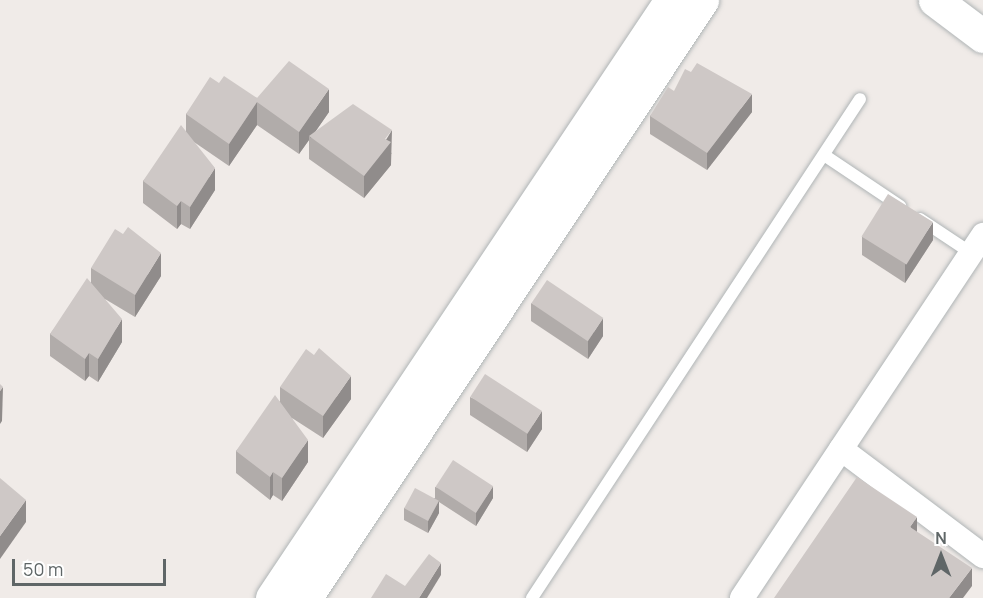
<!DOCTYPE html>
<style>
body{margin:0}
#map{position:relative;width:983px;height:598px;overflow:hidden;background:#f0ebe8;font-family:Manrope,sans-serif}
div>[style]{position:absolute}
.roads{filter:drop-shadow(0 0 2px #b0b5b6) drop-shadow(0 0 2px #b0b5b6)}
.lane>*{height:12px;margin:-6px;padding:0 6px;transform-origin:6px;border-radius:6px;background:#fff}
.street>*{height:24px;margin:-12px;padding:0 12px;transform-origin:12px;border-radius:12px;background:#fff}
.secondary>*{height:33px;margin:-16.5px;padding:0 16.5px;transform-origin:16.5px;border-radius:16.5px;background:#fff}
.wall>*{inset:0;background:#b1acaa}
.shaded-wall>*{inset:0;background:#908c8b}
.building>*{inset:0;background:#cec8c6;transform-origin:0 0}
span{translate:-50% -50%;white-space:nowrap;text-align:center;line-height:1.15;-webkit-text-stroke:4.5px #fff;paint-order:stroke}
.north{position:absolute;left:911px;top:526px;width:60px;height:60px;-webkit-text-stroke:4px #fff;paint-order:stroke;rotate:0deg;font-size:16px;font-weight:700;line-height:24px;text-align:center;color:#5f6667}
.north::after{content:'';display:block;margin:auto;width:21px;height:27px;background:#5f6667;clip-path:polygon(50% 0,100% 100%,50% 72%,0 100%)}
.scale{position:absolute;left:12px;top:559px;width:154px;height:27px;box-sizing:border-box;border:3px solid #5f6667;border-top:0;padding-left:8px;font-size:18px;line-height:21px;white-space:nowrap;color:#5f6667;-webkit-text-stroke:4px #fff;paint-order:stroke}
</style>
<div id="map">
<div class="roads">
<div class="lane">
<i style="left:824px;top:155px;width:92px;rotate:33.9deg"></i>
<i style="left:920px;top:219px;width:61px;rotate:33.7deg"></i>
<i style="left:532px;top:598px;width:597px;rotate:-56.68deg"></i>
</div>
<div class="street">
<i style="left:841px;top:449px;width:178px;rotate:37deg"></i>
<i style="left:742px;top:598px;width:436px;rotate:-56.4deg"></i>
</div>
<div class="secondary">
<i style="left:935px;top:0;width:60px;rotate:36.9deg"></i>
<i style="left:272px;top:598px;width:719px;rotate:-56.29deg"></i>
<i style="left:305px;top:598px;width:718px;rotate:-56.42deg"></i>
</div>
</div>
<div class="wall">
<i style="clip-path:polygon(219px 83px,257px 98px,329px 112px,315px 132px,392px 153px,391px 154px,391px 165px,364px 198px,309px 159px,309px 140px,299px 154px,257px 125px,229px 166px,194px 142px,215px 190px,190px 229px,181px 224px,177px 229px,143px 203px,143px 181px,186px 132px,186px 114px)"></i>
<i style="clip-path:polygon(674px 91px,752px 112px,707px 170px,650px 134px,650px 116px)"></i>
<i style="clip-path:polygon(862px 237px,933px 240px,905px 283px,862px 255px)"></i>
<i style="clip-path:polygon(91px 268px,161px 276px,135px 317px,105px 299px,122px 342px,98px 382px,89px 376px,85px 381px,50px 356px,50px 334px,91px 282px)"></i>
<i style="clip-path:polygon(531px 303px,603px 336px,588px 359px,531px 321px)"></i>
<i style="clip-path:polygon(280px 387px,351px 399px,323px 438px,292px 418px,308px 462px,282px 501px,273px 495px,270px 500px,236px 473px,236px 451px,280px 401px)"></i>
<i style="clip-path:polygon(470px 397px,542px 429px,527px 452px,470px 415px)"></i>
<i style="clip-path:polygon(435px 487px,493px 498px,476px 526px,439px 502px,439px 513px,428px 533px,404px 520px,404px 508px,435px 498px)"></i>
</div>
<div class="shaded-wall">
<i style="clip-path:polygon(329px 89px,329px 112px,311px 138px,309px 136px,309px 140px,299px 154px,299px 132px)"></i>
<i style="clip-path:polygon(752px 94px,752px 112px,707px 170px,707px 153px)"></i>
<i style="clip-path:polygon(257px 102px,257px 125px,229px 166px,229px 144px)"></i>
<i style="clip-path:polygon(392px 130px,391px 165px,364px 198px,364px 176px)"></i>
<i style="clip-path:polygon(215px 168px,215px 190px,190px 229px,190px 207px)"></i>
<i style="clip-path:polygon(181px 201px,181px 224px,177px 229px,177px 206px)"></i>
<i style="clip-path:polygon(933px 222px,933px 240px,905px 283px,905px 265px)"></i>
<i style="clip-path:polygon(161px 253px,161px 276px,135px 317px,135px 295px)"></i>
<i style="clip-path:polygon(603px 318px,603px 336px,588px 359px,588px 341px)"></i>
<i style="clip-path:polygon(122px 319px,122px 342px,98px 382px,98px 359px)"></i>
<i style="clip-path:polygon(89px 353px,89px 376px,85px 381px,85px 359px)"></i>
<i style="clip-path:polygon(351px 376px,351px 399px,323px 438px,323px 416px)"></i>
<i style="clip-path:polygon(3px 387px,2px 421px,0 424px,0 391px)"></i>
<i style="clip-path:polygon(542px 411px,542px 429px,527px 452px,527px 434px)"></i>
<i style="clip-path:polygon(308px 440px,308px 462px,282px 501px,282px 478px)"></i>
<i style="clip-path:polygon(273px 472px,273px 495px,270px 500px,270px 477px)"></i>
<i style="clip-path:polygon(493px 486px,493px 498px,476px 526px,476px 513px)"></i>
<i style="clip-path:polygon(26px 500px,26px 522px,0 559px,0 536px)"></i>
<i style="clip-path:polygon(439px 501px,439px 513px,428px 533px,428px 521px)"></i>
<i style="clip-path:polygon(917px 517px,917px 534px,910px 527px)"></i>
<i style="clip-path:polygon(441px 563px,441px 575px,427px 598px,419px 598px)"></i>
<i style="clip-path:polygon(972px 568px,972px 586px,963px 598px,949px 598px)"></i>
</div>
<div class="building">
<i style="clip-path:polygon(289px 61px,329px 89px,299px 132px,257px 102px,229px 144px,186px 114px,210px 77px,219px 83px,224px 76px,257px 98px)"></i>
<i style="clip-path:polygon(697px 63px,752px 94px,707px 153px,650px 116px,668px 87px,674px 91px,685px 69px,691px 72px)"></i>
<i style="clip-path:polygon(353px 104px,392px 130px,385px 139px,391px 142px,364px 176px,309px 136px)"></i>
<i style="clip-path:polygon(181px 125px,215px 168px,190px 207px,181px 201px,177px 206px,143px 181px)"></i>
<i style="left:888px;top:194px;width:53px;height:50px;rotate:32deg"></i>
<i style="clip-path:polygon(128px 227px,161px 253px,135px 295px,91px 268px,115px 229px,123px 234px)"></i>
<i style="clip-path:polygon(87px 278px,122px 319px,98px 359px,89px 353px,85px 359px,50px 334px)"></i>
<i style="left:547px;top:280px;width:68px;height:28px;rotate:34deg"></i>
<i style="clip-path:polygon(319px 348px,351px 376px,323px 416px,280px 387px,306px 349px,314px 355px)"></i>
<i style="left:485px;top:374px;width:68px;height:27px;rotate:33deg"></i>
<i style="clip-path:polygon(0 384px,3px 387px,0 391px)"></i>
<i style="clip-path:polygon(275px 395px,308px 440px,282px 478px,273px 472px,270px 477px,236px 451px)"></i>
<i style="left:453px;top:460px;width:48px;height:32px;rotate:33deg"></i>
<i style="clip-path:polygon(857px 477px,917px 517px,910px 527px,972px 568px,949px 598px,774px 598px)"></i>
<i style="clip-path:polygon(0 478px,26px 500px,0 536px)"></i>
<i style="left:415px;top:488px;width:27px;height:23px;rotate:28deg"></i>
<i style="clip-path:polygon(429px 554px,441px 563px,419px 598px,371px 598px,386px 574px,405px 586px)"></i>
</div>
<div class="north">N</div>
<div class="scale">50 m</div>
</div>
